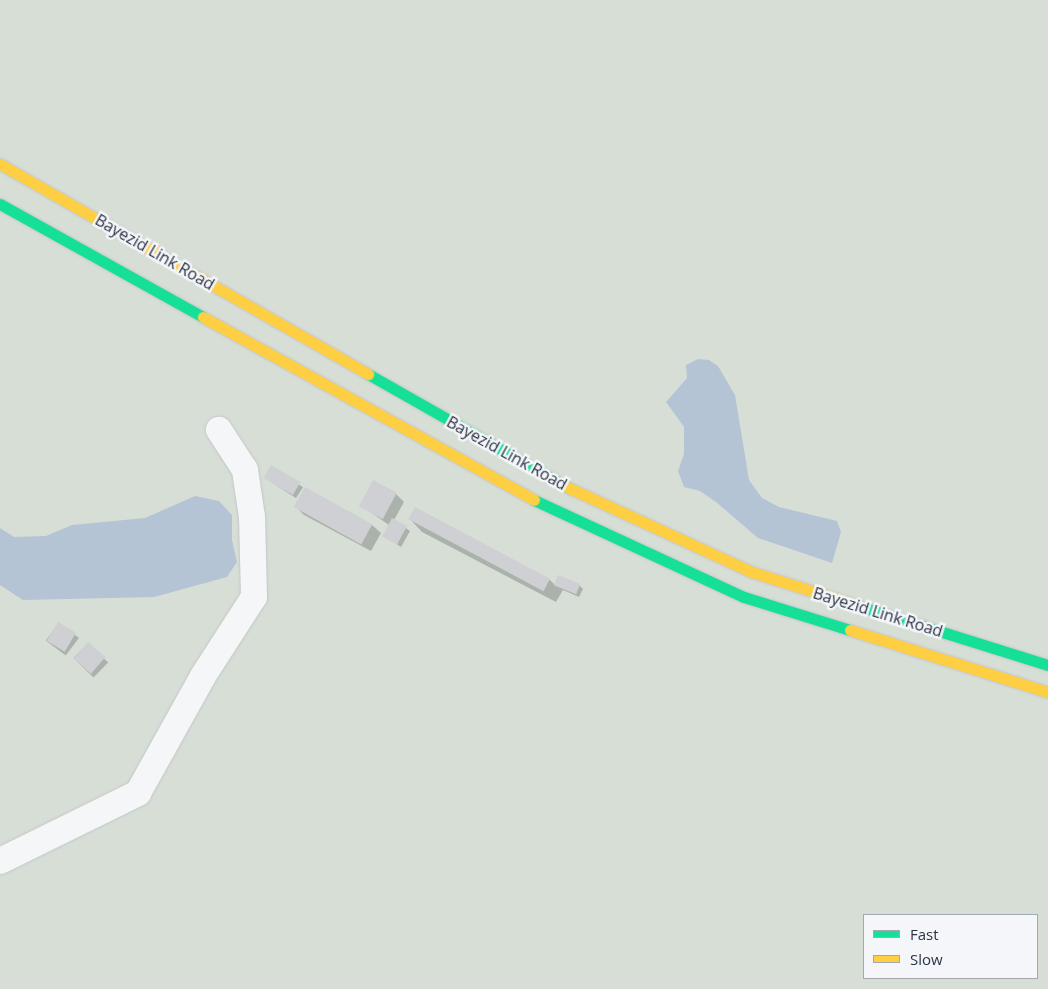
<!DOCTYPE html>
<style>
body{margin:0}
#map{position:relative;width:1048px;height:989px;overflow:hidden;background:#e6e8ea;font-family:"Open Sans",sans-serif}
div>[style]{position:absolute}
.green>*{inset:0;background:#d6ded6}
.water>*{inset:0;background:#b4c4d5}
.shadow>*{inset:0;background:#0003;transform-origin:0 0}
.building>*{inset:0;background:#ced0d3;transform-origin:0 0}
.roads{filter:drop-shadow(0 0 1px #c4c6c8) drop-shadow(0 0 1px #c4c6c8)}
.street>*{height:26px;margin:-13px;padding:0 13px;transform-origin:13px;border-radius:13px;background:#f5f6f7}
.fast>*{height:11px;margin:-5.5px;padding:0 5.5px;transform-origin:5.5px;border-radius:5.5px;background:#16e098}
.slow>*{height:11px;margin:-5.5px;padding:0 5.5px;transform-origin:5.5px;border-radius:5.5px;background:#ffcf43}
span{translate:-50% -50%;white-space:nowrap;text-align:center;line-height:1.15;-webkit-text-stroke:5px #f4f6f9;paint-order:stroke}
.street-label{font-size:16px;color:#2b3445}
.legend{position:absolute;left:863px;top:914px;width:175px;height:65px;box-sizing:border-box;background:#f4f6f9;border:1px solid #a4a8b1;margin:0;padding:6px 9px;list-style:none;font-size:15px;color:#2b3445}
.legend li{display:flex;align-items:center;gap:10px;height:25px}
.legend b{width:25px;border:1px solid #a4a8b1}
</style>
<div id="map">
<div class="green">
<i style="clip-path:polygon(evenodd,0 0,1048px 0,1048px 989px,0 989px,0 0,864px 915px,1037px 915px,1037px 978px,864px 978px,864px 915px)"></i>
</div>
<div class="water">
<i style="clip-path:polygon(698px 359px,709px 360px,718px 366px,735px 395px,749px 480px,762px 498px,779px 507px,837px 521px,841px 532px,832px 563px,758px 538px,716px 502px,700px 491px,684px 487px,678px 471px,684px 454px,684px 427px,666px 402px,687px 378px,686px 365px)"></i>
<i style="clip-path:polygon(195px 496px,219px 501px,232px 515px,232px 540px,237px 562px,227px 577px,154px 597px,23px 600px,0 585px,0 528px,14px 537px,46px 536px,72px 525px,145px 518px)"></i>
</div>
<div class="shadow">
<i style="left:272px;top:467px;width:37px;height:13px;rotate:33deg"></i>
<i style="clip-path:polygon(396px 494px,404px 502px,394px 520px,410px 531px,401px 547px,384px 536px,389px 525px,360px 505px)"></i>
<i style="clip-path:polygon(296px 507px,372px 525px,381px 533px,371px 551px,304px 515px)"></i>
<i style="clip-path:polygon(410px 519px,549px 579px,555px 585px,579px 585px,583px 589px,579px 597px,563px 590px,556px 602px,422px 532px)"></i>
<i style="left:59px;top:623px;width:25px;height:22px;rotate:37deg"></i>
<i style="left:88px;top:643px;width:28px;height:21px;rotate:44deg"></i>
</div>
<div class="building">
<i style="left:271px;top:465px;width:34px;height:15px;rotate:30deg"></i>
<i style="left:373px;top:480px;width:27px;height:30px;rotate:28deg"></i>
<i style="left:305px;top:487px;width:77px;height:23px;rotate:29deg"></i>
<i style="left:415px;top:507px;width:153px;height:14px;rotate:28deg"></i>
<i style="left:392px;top:518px;width:17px;height:21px;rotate:28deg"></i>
<i style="left:558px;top:575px;width:24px;height:11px;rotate:22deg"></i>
<i style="left:58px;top:622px;width:21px;height:22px;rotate:31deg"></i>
<i style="left:88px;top:642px;width:23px;height:22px;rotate:41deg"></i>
</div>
<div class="roads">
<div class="street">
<i style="left:0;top:861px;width:154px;rotate:-26.2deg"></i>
<i style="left:138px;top:793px;width:134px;rotate:-60.9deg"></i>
<i style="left:203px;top:676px;width:94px;rotate:-57.2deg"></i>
<i style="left:254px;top:597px;width:80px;rotate:-91.4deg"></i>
<i style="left:252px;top:517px;width:48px;rotate:-98.5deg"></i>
<i style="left:245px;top:470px;width:48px;rotate:-123deg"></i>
</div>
<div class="fast">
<i style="left:0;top:204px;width:232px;rotate:29.1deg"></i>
<i style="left:368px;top:374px;width:229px;rotate:29.6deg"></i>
<i style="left:534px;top:500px;width:231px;rotate:24.8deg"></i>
<i style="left:744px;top:597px;width:111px;rotate:17.3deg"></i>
<i style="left:856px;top:605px;width:201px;rotate:17.4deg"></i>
</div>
<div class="slow">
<i style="left:0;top:164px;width:424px;rotate:29.7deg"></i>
<i style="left:203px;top:317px;width:378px;rotate:28.9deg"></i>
<i style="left:567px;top:487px;width:204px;rotate:24.7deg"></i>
<i style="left:752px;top:572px;width:109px;rotate:17.6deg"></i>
<i style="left:850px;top:630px;width:207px;rotate:17.4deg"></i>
</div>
</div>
<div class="street-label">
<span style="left:155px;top:252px;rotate:30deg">Bayezid Link Road</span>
<span style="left:507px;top:453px;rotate:29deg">Bayezid Link Road</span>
<span style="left:878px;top:612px;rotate:17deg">Bayezid Link Road</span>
</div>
<ul class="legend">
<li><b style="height:6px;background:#16e098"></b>Fast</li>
<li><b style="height:6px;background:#ffcf43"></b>Slow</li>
</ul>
</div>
